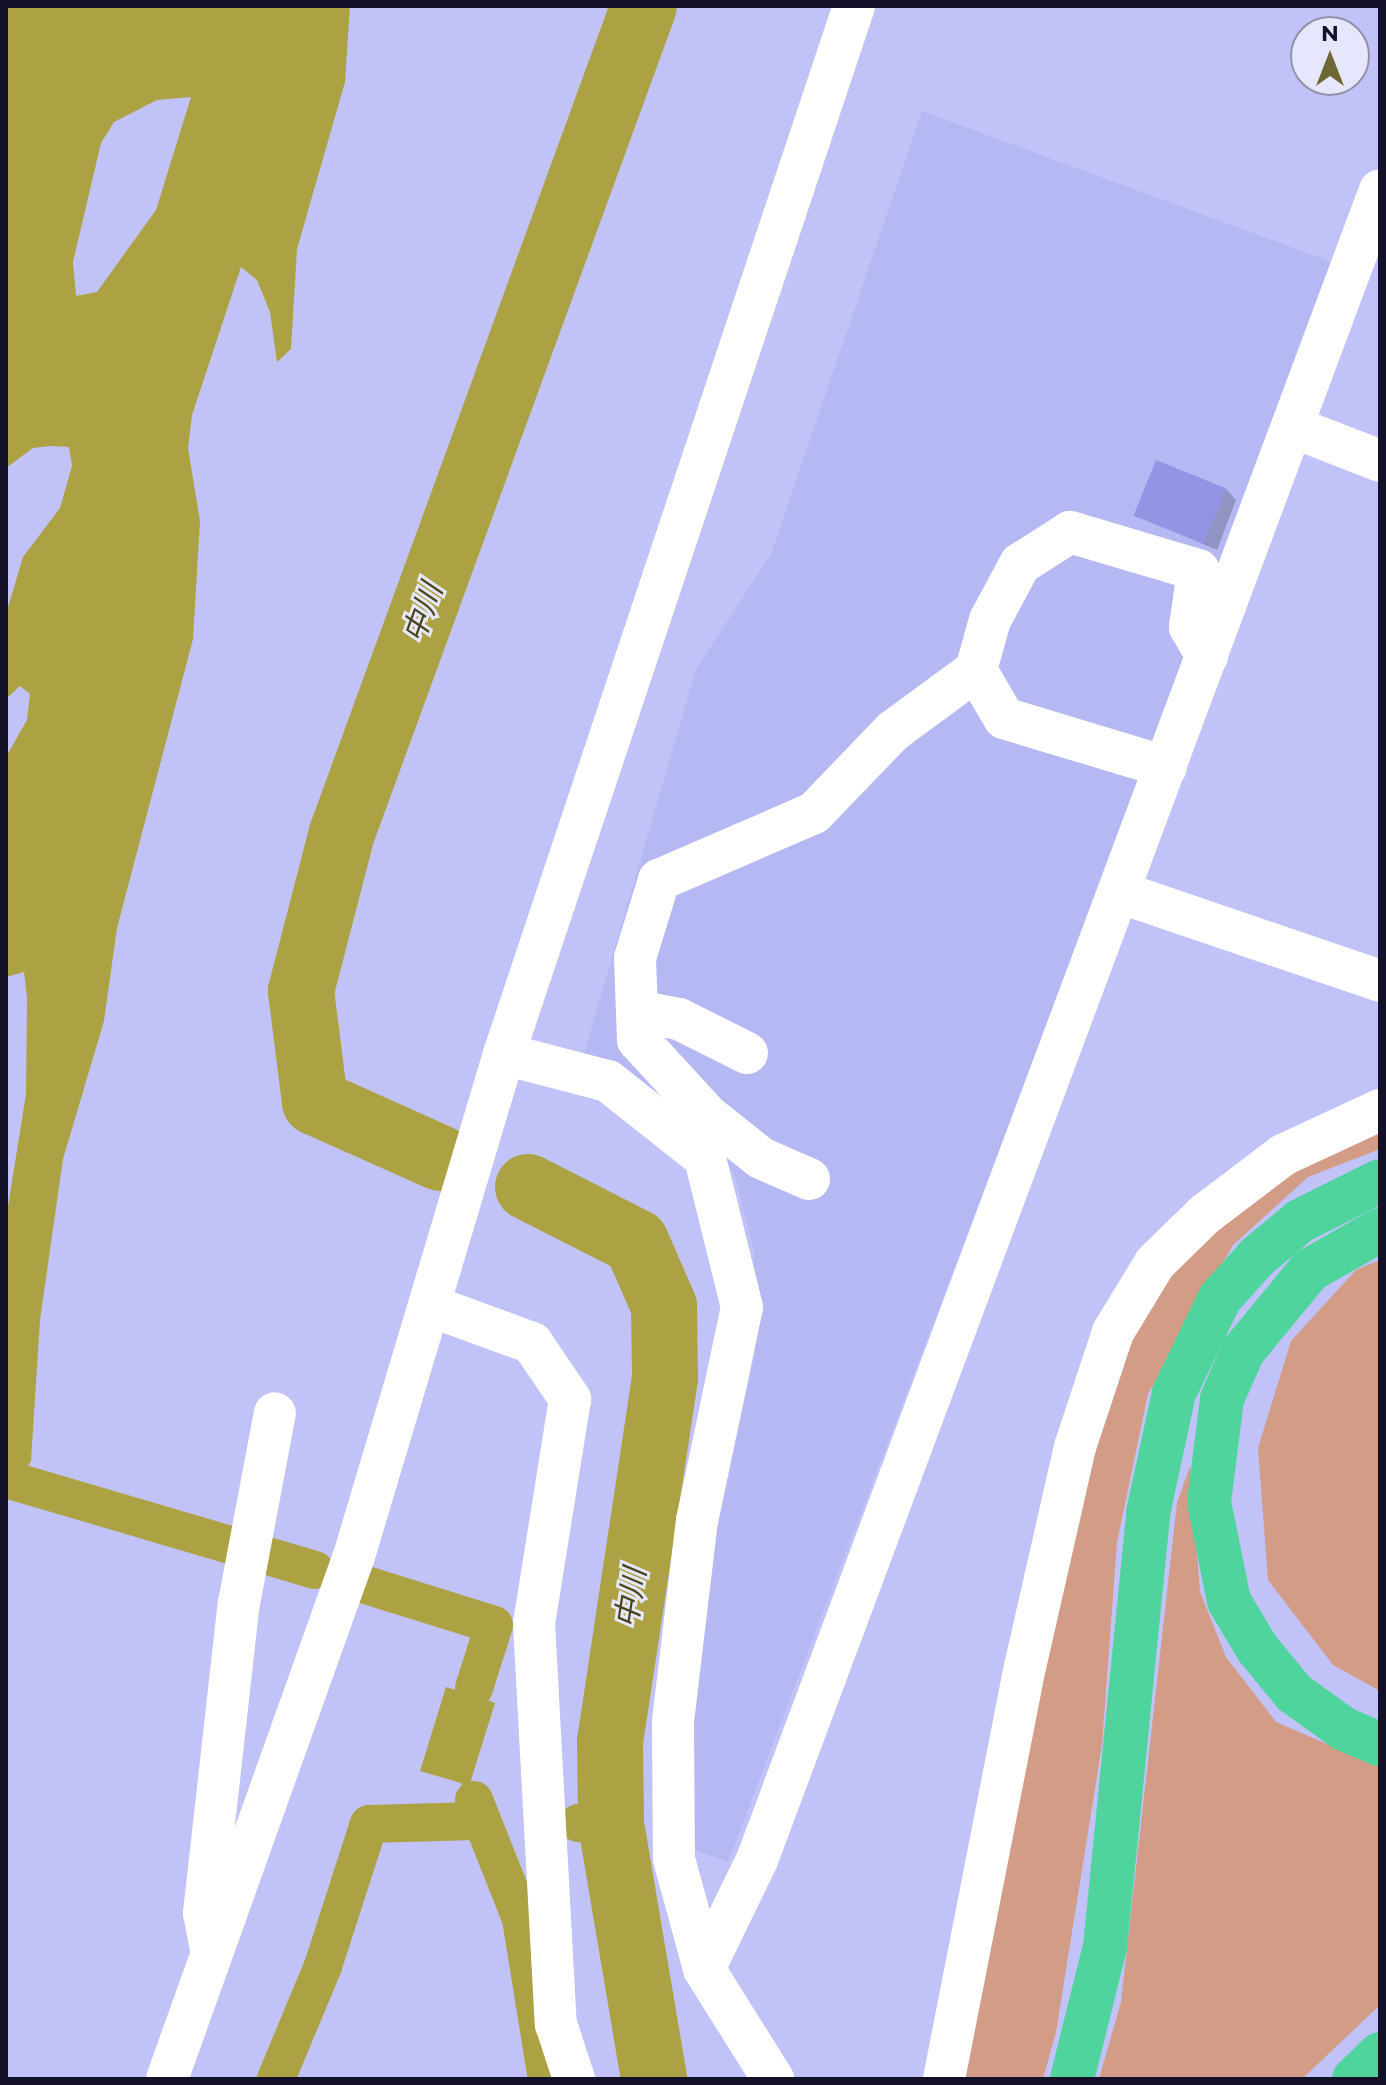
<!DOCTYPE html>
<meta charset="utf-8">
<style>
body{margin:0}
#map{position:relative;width:1386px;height:2085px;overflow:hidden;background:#c1c3f8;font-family:Montserrat,"Noto Sans JP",sans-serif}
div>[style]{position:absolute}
.built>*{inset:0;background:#b6b8f3}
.green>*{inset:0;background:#d39c86}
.water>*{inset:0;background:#ada243}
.shadow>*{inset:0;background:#0003}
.canal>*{height:38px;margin:-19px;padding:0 19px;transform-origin:19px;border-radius:19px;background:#ada243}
.river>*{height:66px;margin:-33px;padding:0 33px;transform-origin:33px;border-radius:33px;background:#ada243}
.building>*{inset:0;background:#9494e4;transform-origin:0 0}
.minor>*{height:42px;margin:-21px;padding:0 21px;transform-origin:21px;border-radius:21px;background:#fff}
.highway>*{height:44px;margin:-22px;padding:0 22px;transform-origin:22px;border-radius:22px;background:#50d49e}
span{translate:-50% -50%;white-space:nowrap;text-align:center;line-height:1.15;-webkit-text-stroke:6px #e6e7fc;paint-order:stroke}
.water-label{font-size:30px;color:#48431b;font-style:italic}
.frame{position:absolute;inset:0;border:8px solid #121128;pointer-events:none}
.north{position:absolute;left:1290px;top:16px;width:80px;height:80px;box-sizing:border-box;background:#e6e7fc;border:2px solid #9191a7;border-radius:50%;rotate:0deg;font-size:22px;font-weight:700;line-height:32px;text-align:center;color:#121128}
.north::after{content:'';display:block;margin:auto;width:28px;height:36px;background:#6d6734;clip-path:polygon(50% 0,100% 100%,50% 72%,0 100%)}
</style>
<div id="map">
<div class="built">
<i style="clip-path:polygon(922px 111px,1337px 264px,728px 1862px,690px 1848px,692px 1728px,715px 1539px,755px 1354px,754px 1251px,734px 1173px,675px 1102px,584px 1054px,696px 669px,771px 554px)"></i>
</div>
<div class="green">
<i style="clip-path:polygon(1380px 1128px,1380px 1149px,1308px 1177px,1233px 1245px,1148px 1394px,1117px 1542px,1102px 1745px,1056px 2032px,1043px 2079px,965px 2079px,1065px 1542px,1114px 1371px,1171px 1270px,1268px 1181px)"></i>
<i style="clip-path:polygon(1380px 1260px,1380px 1691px,1333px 1665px,1268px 1580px,1258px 1448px,1291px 1341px,1356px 1270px)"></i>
<i style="clip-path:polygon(1190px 1466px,1200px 1592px,1226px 1657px,1276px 1722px,1380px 1767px,1380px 2005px,1302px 2079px,1099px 2079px,1121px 2002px,1177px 1503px)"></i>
</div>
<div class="water">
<i style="clip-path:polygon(evenodd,6px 6px,350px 6px,345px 82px,297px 249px,291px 349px,277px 362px,270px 312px,257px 280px,241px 267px,192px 415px,188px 448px,200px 521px,193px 639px,117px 928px,104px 1021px,63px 1159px,40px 1320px,31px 1461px,6px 1503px,6px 1219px,26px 1094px,27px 998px,24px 972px,6px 977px,6px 757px,27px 720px,30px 694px,20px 686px,6px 699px,6px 614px,23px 557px,60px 508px,72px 466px,69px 447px,51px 446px,33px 448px,6px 468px,6px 6px,191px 97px,156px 210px,97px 292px,76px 296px,73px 262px,101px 143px,114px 122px,157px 100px,191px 97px)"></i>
<i style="clip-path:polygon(462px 1684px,487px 1692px,484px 1699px,495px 1703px,471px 1780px,480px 1797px,468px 1802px,461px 1783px,420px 1771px,446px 1687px,459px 1691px)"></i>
</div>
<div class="shadow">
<i style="clip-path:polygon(1226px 489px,1236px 500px,1217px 550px,1137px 515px)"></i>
</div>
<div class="canal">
<i style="left:6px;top:1479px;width:322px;rotate:16.4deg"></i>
<i style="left:363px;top:1584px;width:137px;rotate:17.4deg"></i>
<i style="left:494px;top:1625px;width:66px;rotate:107.6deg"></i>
<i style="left:474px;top:1800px;width:128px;rotate:68.4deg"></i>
<i style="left:521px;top:1919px;width:162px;rotate:80.8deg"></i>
<i style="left:578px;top:1823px;width:33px;rotate:2deg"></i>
<i style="left:276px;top:2079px;width:122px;rotate:-67.4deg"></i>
<i style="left:323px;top:1966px;width:149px;rotate:-72.1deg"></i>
<i style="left:369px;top:1824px;width:107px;rotate:-1.6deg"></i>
</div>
<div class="river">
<i style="left:440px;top:1158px;width:137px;rotate:-155.9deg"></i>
<i style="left:315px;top:1102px;width:112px;rotate:-97.2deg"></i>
<i style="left:301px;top:991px;width:163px;rotate:-75.5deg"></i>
<i style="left:342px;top:833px;width:880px;rotate:-69.94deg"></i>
<i style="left:528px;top:1187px;width:121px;rotate:27deg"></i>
<i style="left:636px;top:1242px;width:70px;rotate:66.4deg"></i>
<i style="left:664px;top:1306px;width:72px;rotate:89.2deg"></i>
<i style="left:665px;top:1378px;width:367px;rotate:98.6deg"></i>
<i style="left:610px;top:1741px;width:83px;rotate:89.3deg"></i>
<i style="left:611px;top:1824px;width:259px;rotate:80.4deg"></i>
</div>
<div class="building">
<i style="left:1156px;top:460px;width:76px;height:60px;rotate:22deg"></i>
</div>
<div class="minor">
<i style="left:1293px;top:427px;width:93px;rotate:21.3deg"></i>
<i style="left:1166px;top:767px;width:169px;rotate:-163.2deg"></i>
<i style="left:1004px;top:718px;width:56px;rotate:-120.3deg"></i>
<i style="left:976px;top:670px;width:52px;rotate:-74.4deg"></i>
<i style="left:990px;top:620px;width:64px;rotate:-61.8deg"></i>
<i style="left:1020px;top:564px;width:59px;rotate:-32.6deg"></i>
<i style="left:1070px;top:532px;width:134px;rotate:16.5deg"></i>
<i style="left:1198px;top:570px;width:58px;rotate:98deg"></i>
<i style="left:1190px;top:627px;width:34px;rotate:60deg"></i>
<i style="left:1119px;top:892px;width:276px;rotate:18.8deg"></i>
<i style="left:637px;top:1011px;width:43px;rotate:10.8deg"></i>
<i style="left:679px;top:1019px;width:76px;rotate:26.6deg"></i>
<i style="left:504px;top:1054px;width:107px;rotate:14.6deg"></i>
<i style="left:608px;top:1081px;width:124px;rotate:38.4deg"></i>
<i style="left:705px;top:1158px;width:154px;rotate:76.1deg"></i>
<i style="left:742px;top:1307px;width:218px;rotate:101.9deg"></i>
<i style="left:697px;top:1520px;width:203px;rotate:96.8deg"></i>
<i style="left:673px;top:1722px;width:137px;rotate:89.6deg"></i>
<i style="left:674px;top:1859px;width:114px;rotate:74.7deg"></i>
<i style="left:704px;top:1969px;width:130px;rotate:57.9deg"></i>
<i style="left:809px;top:1179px;width:52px;rotate:-156.4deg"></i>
<i style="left:761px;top:1158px;width:68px;rotate:-141.6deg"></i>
<i style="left:708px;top:1116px;width:103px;rotate:-132.6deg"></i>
<i style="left:638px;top:1040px;width:82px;rotate:-92.1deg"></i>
<i style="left:635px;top:958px;width:82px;rotate:-72.9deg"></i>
<i style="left:659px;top:880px;width:169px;rotate:-23.4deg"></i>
<i style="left:814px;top:813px;width:114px;rotate:-46.1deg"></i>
<i style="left:893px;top:731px;width:103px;rotate:-36.3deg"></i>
<i style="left:431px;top:1306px;width:108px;rotate:20.1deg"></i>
<i style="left:532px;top:1343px;width:68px;rotate:55.8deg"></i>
<i style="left:570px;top:1399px;width:227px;rotate:99.1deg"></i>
<i style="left:534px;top:1623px;width:402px;rotate:86.9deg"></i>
<i style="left:556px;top:2024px;width:58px;rotate:71.9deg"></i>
<i style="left:211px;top:1949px;width:37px;rotate:-101deg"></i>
<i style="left:204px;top:1913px;width:312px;rotate:-83.6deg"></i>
<i style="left:239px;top:1603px;width:193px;rotate:-79.3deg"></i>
<i style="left:704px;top:1969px;width:121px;rotate:-64.1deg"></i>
<i style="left:757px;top:1860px;width:1782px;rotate:-69.54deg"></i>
<i style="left:167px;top:2079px;width:555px;rotate:-70.33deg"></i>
<i style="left:354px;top:1556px;width:524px;rotate:-73.36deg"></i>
<i style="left:504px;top:1054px;width:1105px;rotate:-71.53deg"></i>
<i style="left:944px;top:2079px;width:420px;rotate:-78.9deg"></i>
<i style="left:1025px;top:1667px;width:226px;rotate:-77.2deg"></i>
<i style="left:1075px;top:1447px;width:121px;rotate:-71.7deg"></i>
<i style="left:1113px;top:1332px;width:81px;rotate:-58.7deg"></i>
<i style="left:1155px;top:1263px;width:69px;rotate:-44.4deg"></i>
<i style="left:1204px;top:1215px;width:99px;rotate:-37.2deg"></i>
<i style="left:1283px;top:1155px;width:107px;rotate:-24.9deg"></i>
</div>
<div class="highway">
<i style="left:1380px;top:1230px;width:81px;rotate:150.3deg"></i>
<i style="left:1310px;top:1270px;width:105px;rotate:129.6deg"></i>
<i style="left:1243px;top:1351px;width:52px;rotate:113.6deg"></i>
<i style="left:1222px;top:1399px;width:104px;rotate:97.2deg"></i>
<i style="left:1209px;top:1502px;width:101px;rotate:78.6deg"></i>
<i style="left:1229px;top:1601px;width:55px;rotate:59.2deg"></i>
<i style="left:1257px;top:1648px;width:58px;rotate:50.6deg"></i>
<i style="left:1294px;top:1693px;width:62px;rotate:35.8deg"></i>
<i style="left:1344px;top:1729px;width:39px;rotate:23deg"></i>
<i style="left:1072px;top:2079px;width:136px;rotate:-76deg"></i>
<i style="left:1105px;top:1947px;width:436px;rotate:-84.3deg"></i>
<i style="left:1148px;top:1513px;width:123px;rotate:-77.8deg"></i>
<i style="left:1174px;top:1393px;width:106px;rotate:-64.2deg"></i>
<i style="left:1220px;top:1298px;width:55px;rotate:-47.9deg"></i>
<i style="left:1257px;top:1257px;width:56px;rotate:-39.9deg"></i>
<i style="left:1300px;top:1221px;width:89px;rotate:-26.6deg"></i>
<i style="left:1354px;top:2079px;width:36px;rotate:-44deg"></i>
</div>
<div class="water-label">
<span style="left:423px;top:613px;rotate:-70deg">中川</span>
<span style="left:631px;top:1598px;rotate:-81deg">中川</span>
</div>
<div class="frame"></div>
<div class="north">N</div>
</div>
